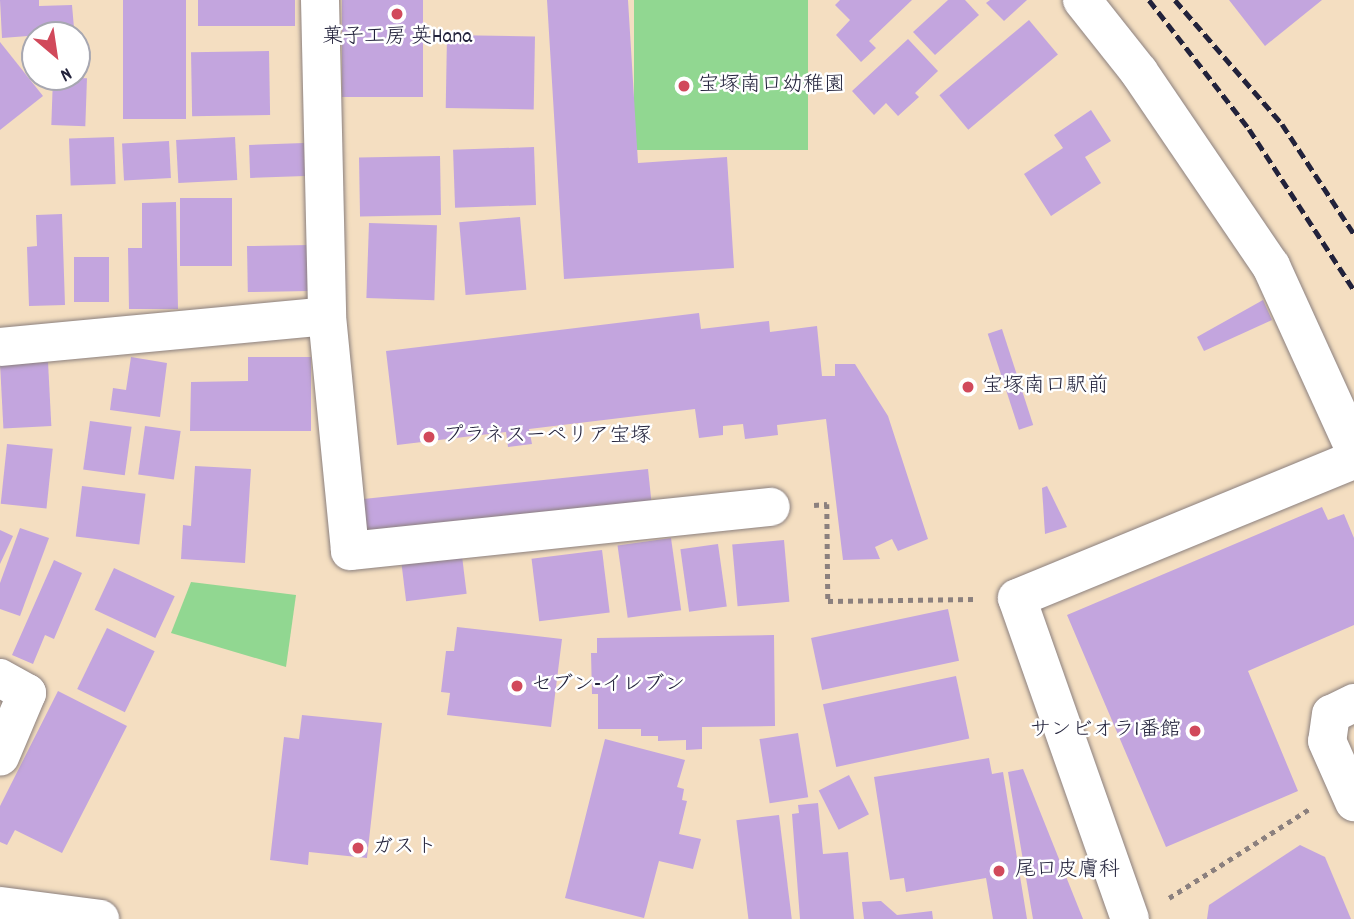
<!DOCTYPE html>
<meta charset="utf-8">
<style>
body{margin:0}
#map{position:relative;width:1354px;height:919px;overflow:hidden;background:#f4dec1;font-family:Dekko,"Klee One",sans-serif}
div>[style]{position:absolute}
.green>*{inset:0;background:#91d791;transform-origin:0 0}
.building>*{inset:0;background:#c3a5de;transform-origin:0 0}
.path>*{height:4.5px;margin-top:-2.25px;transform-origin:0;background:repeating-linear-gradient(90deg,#8b807e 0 5px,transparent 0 10px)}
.roads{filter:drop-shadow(0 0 2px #8b807e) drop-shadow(0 0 2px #8b807e)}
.minor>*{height:38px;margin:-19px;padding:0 19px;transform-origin:19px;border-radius:19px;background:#fff}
.major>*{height:38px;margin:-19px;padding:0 19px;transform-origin:19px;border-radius:19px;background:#fff}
.rail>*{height:5px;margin-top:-2.5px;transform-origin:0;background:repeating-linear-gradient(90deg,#22223b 0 10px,transparent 0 15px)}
.dots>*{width:19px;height:19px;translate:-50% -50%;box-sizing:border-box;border:4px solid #fff;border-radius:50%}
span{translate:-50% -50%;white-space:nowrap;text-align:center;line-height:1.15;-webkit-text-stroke:5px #fff;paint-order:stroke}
.poi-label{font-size:21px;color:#22223b}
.left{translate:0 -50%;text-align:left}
.right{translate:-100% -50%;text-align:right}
.north{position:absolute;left:21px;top:21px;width:70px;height:70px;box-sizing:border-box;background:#fff;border:2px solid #a7a7b1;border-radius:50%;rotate:151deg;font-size:19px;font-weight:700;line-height:28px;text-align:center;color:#22223b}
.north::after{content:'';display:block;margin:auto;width:24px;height:32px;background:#d1495b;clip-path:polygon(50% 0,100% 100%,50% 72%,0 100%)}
</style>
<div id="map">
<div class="green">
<i style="left:634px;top:0;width:174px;height:150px"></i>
<i style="clip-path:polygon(191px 582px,296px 595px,286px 667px,171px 633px)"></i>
</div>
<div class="building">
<i style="clip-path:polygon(0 0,39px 0,39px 6px,72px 5px,74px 28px,40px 29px,41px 35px,2px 38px)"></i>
<i style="left:123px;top:0;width:63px;height:119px"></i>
<i style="left:198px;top:0;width:97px;height:26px"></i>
<i style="left:342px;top:0;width:81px;height:97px"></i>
<i style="clip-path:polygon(547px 0,628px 0,638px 163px,727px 157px,734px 268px,564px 279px)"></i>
<i style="clip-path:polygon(840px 0,912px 0,869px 41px,876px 48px,861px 62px,836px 35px,850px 20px,835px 5px)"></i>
<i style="clip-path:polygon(948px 0,965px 0,979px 15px,935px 55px,913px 32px)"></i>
<i style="clip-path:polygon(990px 0,1027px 0,1004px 21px,986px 3px)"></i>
<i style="clip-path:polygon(1229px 0,1322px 0,1265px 46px)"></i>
<i style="left:1029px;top:20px;width:45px;height:117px;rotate:50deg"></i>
<i style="left:447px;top:35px;width:88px;height:73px;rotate:1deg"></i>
<i style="clip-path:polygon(908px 39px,938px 71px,915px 93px,919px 97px,898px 116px,886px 103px,874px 115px,852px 91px)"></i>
<i style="clip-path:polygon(0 42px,43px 96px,0 130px)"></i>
<i style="left:269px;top:51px;width:64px;height:78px;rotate:89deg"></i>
<i style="left:53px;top:77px;width:34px;height:48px;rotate:2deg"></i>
<i style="clip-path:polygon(1091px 110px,1111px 141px,1085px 157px,1101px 183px,1051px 216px,1024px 174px,1063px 148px,1054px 135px)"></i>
<i style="left:114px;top:137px;width:47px;height:45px;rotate:88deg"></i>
<i style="left:235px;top:137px;width:43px;height:59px;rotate:87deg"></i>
<i style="left:169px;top:141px;width:37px;height:47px;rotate:87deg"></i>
<i style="left:304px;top:143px;width:33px;height:55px;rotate:88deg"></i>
<i style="left:534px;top:147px;width:58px;height:81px;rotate:88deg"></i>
<i style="left:440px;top:156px;width:59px;height:81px;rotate:89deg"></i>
<i style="left:180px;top:198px;width:52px;height:68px"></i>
<i style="clip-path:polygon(176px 202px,178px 309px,129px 309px,128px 248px,142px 248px,142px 203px)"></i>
<i style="clip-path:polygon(62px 214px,65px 305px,29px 306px,27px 247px,37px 246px,36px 215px)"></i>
<i style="left:520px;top:217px;width:73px;height:61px;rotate:85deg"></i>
<i style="left:369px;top:223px;width:68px;height:75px;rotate:2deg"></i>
<i style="left:309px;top:245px;width:46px;height:62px;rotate:89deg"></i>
<i style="left:74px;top:257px;width:35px;height:45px"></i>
<i style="clip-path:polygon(1263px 300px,1272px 320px,1204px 351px,1197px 337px)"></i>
<i style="clip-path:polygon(699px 313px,701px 329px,769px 321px,770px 332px,817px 326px,822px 376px,835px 376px,835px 364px,855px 364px,888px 416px,928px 539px,898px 551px,892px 539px,875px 547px,880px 559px,843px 560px,826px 419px,777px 425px,778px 435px,745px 439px,743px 424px,723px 426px,723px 435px,699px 438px,695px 409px,529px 429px,532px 444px,508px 447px,506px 432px,397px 445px,386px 351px)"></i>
<i style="left:1002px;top:329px;width:101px;height:15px;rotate:72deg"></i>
<i style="clip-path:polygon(131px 357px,167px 363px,160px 417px,110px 410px,113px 388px,126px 390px)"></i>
<i style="clip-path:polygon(248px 357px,311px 357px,311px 431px,190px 431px,191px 382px,248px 381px)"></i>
<i style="left:48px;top:362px;width:64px;height:48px;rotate:87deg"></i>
<i style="left:90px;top:421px;width:42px;height:49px;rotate:8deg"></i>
<i style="left:145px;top:426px;width:36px;height:49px;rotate:8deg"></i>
<i style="left:7px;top:444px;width:46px;height:60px;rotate:6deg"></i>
<i style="clip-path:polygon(195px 466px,251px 469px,245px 563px,181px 559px,183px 525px,191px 526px)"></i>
<i style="left:648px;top:469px;width:37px;height:286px;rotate:84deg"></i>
<i style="left:82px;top:486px;width:64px;height:51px;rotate:7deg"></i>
<i style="clip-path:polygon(1047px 486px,1067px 527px,1045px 534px,1042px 488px)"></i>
<i style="clip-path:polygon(1322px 507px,1328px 520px,1344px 514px,1354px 538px,1354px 625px,1248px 671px,1298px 791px,1166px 847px,1067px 615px)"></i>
<i style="clip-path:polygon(20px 528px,49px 538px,20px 616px,0 609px,0 583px)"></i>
<i style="clip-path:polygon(0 530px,13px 536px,0 564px)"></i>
<i style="left:671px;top:538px;width:73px;height:54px;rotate:82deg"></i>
<i style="left:784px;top:540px;width:62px;height:52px;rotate:85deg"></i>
<i style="left:718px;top:544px;width:63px;height:38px;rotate:82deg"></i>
<i style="left:602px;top:550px;width:63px;height:71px;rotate:83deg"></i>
<i style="left:462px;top:556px;width:38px;height:61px;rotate:83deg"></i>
<i style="clip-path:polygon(54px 560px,82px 573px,54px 639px,45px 635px,33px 664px,12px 655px)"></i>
<i style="left:114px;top:568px;width:67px;height:46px;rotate:25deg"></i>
<i style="left:948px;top:609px;width:53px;height:140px;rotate:78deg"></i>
<i style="clip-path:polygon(457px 627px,562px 639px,551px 727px,447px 715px,450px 693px,441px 692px,446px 651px,454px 651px)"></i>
<i style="left:107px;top:628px;width:53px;height:68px;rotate:26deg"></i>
<i style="clip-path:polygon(774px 635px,775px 726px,702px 727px,702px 749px,686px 750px,686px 740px,658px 741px,658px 736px,641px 736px,641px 729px,598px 729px,598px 694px,592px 694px,591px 653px,597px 653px,597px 638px)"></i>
<i style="left:956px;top:676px;width:64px;height:136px;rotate:78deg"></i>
<i style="clip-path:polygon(58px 691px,127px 726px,62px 853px,15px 830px,7px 845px,0 842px,0 806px)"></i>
<i style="clip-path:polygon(302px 715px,382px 723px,367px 858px,309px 852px,308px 865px,270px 860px,284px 737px,299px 739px)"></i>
<i style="left:798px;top:733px;width:65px;height:39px;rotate:81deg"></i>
<i style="clip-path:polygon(605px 739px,685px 760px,677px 787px,684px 789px,682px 800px,687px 801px,679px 834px,701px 839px,693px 869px,659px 861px,644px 918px,565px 898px)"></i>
<i style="clip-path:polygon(989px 758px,992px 774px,1003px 772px,1027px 919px,993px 919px,986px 878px,906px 892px,904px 878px,890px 880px,874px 777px)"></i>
<i style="clip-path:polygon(1023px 769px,1083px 919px,1033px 919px,1008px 772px)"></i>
<i style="left:849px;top:775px;width:44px;height:34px;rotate:63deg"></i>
<i style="clip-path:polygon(818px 803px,823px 854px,848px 852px,854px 919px,800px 919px,792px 814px,799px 813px,798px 805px)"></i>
<i style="left:779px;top:815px;width:105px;height:43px;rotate:83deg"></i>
<i style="clip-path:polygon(1300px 845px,1325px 857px,1351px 919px,1207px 919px,1209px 905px)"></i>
<i style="clip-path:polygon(881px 901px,897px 915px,932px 911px,933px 919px,864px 919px,862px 902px)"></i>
</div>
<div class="path">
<i style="left:814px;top:505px;width:13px;rotate:-4deg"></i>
<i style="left:827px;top:504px;width:97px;rotate:89.4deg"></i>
<i style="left:828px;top:601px;width:147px;rotate:-0.8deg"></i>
<i style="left:1169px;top:898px;width:166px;rotate:-32.4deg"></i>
</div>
<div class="roads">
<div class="minor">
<i style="left:320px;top:0;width:316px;rotate:88.7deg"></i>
<i style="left:327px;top:316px;width:236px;rotate:84.4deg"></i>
<i style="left:350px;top:551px;width:423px;rotate:-6deg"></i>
<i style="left:1082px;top:0;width:92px;rotate:51.6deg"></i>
<i style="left:1139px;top:72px;width:235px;rotate:55.8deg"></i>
<i style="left:1271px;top:266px;width:200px;rotate:65.5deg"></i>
<i style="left:0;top:347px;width:328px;rotate:-5.4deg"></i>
<i style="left:0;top:678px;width:31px;rotate:29deg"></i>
<i style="left:27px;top:693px;width:69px;rotate:112.9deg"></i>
<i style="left:1354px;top:703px;width:25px;rotate:154deg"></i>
<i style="left:1331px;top:714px;width:27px;rotate:98deg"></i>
<i style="left:1327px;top:741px;width:67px;rotate:66.1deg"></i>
<i style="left:1130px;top:919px;width:340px;rotate:-109.4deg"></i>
<i style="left:1017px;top:598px;width:364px;rotate:-22.3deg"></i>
</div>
<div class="major">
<i style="left:0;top:906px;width:101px;rotate:7.4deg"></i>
</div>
</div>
<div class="rail">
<i style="left:1149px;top:0;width:163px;rotate:52.2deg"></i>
<i style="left:1249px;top:129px;width:192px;rotate:56.9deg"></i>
<i style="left:1175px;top:0;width:164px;rotate:49.2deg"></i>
<i style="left:1282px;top:124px;width:131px;rotate:56.8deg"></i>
</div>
<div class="dots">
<i style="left:397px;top:14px;background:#d1495b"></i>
<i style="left:684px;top:86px;background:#d1495b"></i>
<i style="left:968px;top:387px;background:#d1495b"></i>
<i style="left:429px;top:437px;background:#d1495b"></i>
<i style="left:517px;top:686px;background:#d1495b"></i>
<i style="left:1195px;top:731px;background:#d1495b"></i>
<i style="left:358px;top:848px;background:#d1495b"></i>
<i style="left:999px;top:871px;background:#d1495b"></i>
</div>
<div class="poi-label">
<span style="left:397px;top:38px">菓子工房 英Hana</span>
<span class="left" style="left:698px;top:86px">宝塚南口幼稚園</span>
<span class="left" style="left:982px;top:387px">宝塚南口駅前</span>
<span class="left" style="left:443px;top:437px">プラネスーペリア宝塚</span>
<span class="left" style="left:531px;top:686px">セブン-イレブン</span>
<span class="right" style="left:1181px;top:731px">サンビオラ1番館</span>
<span class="left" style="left:372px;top:848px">ガスト</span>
<span class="left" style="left:1015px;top:871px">尾口皮膚科</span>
</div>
<div class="north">N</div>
</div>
